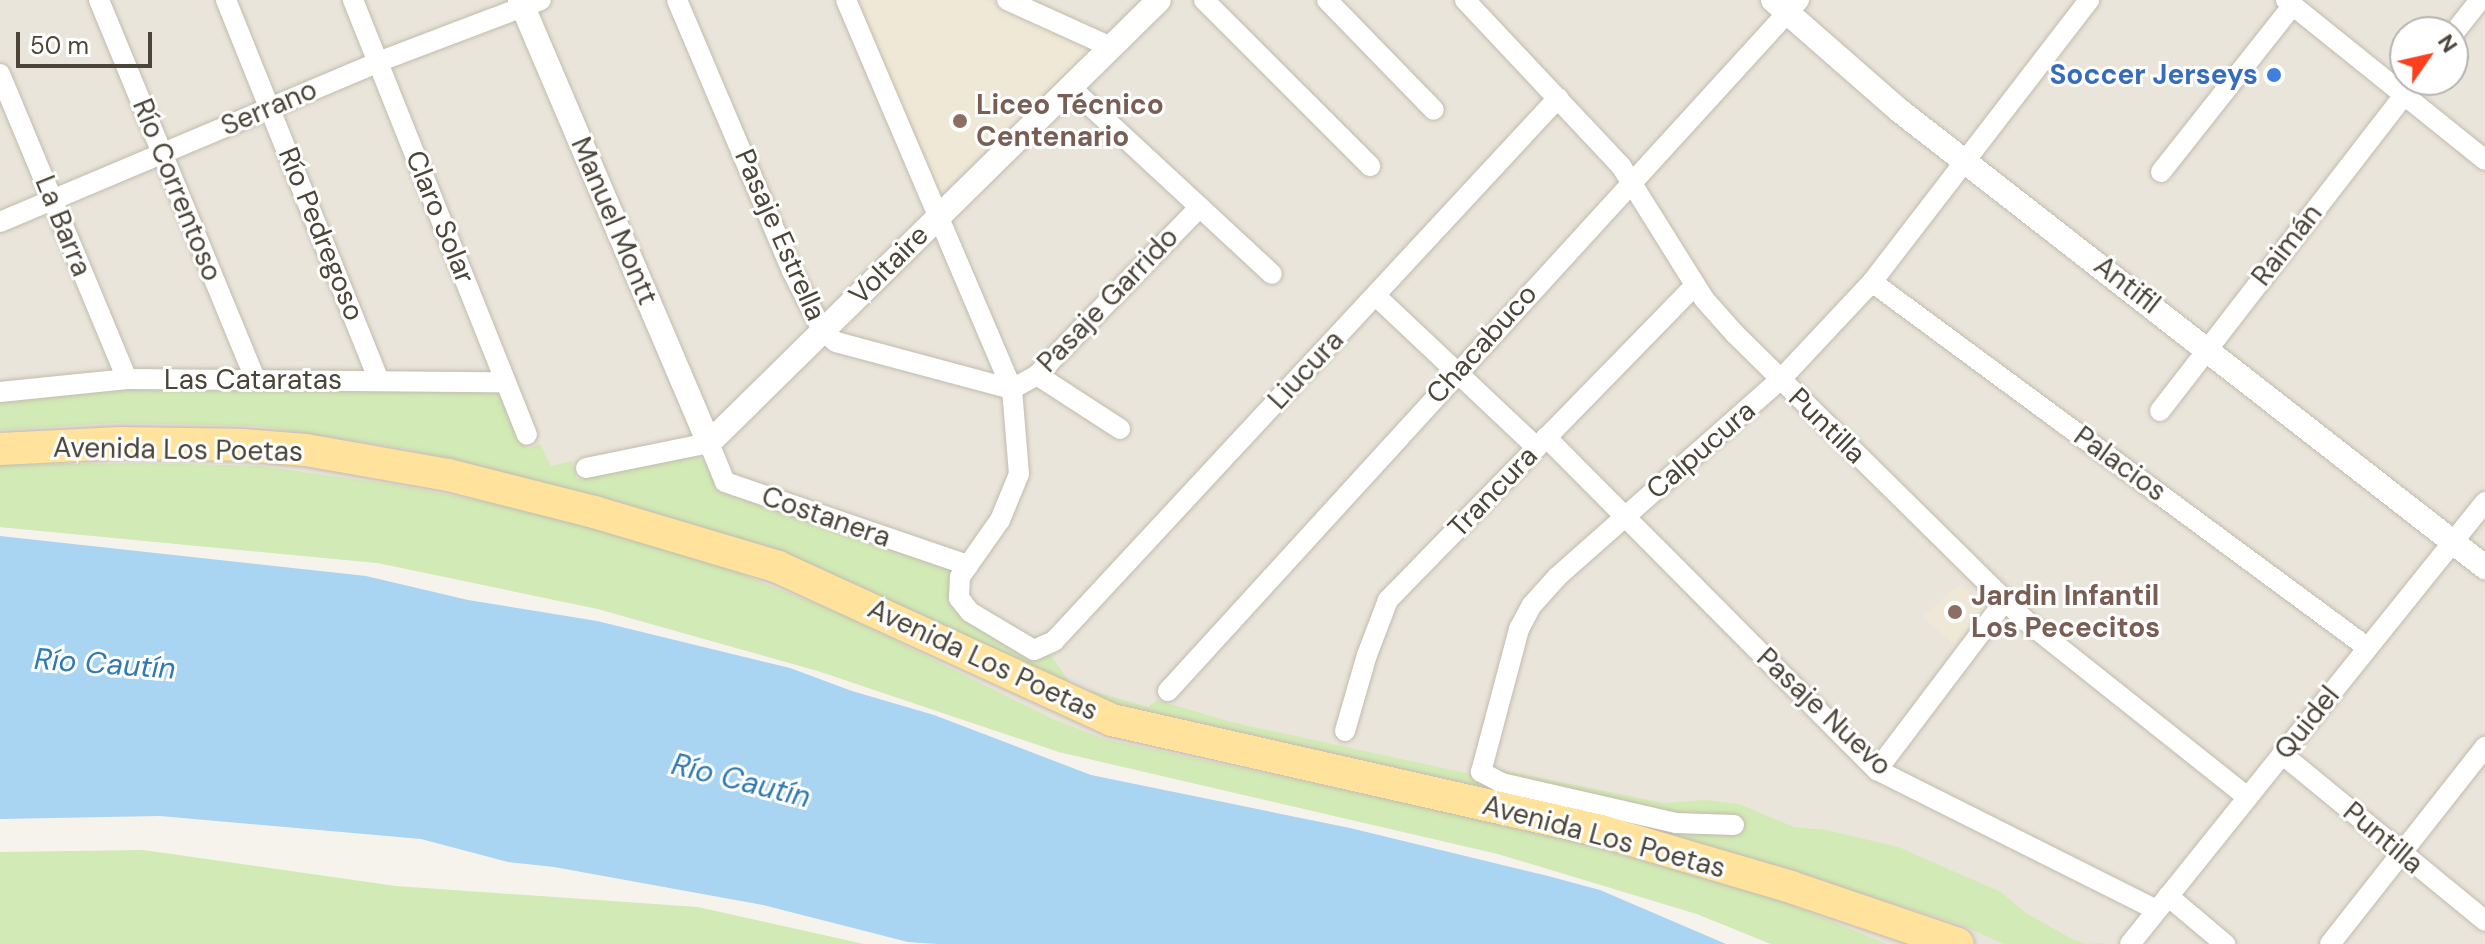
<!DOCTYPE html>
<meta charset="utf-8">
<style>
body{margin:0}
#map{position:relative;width:2485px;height:944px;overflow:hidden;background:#f6f3ec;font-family:"DM Sans",sans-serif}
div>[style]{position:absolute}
.residential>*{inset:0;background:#eae5da}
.education>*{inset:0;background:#efe8d6}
.green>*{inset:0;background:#d2eab5}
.water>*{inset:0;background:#a9d4f2}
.roads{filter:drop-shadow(0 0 2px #c2bbae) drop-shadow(0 0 2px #c2bbae)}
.minor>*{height:20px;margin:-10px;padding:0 10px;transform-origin:10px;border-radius:10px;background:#fff}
.tertiary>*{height:24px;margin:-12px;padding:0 12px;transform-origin:12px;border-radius:12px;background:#fff}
.primary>*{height:32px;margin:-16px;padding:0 16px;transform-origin:16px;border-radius:16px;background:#ffe39c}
.dots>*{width:22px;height:22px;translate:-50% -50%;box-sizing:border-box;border:4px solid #fff;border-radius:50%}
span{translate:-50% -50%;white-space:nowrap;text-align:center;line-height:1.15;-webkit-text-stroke:6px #fff;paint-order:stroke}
.shop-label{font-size:28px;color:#366cbe;font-weight:700}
.right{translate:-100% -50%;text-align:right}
.education-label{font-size:28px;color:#785e54;font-weight:700}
.left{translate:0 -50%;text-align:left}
.street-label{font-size:28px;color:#4b4439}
.water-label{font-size:30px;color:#2e7ab2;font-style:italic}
.north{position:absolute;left:2389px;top:16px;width:80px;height:80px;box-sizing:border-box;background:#fff;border:2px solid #b7b4b0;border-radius:50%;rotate:56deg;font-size:22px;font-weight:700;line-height:32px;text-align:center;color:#4b4439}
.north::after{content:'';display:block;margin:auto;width:28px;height:36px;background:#fc3f1d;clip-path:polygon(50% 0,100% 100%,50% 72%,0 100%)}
.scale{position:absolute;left:16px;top:32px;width:136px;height:36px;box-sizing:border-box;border:4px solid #4b4439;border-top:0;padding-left:10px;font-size:24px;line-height:28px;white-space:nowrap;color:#4b4439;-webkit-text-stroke:6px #fff;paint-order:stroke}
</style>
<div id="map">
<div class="residential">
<i style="clip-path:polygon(evenodd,0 0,2485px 0,2485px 944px,1771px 944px,1697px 914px,1498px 854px,1059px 752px,818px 671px,598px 609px,378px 563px,0 527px,0 0,2405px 32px,2453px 32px,2453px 80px,2405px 80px,2405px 32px)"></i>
</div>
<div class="education">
<i style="clip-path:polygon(856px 0,983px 0,1093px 47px,937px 196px)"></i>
<i style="clip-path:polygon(1960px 584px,1986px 608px,1954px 645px,1923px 617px)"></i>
</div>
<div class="green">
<i style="clip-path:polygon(381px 386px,505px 394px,527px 449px,540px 444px,551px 466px,572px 461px,577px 479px,695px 455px,710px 466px,723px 491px,966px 571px,955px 592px,1041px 641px,1077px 693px,1093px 691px,1148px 707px,1157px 700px,1231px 722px,1489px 778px,1491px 768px,1664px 803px,1706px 800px,1739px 804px,1794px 827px,1826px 830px,1898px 847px,2001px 892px,2026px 913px,2072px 939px,2087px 944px,2103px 943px,2102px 944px,2004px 944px,1959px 924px,1606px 815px,1208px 725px,1081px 700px,1009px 660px,800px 561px,687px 523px,460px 461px,403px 448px,256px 426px,115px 423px,0 430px,0 389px)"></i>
<i style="clip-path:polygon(141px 463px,260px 466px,396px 485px,587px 521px,701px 551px,746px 576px,843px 615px,1053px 719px,1104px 739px,1522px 828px,1684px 871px,1791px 905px,1887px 944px,1771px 944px,1697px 914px,1498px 854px,1059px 752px,818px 671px,598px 609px,378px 563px,0 527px,0 465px)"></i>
<i style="clip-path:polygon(143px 850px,396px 886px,698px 907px,864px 944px,0 944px,0 852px)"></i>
</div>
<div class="water">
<i style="clip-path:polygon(0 536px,366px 576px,468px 600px,597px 621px,790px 668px,852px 691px,934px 715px,1091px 775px,1350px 828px,1548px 876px,1600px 890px,1726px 944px,937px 944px,908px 942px,763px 905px,554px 867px,508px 862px,421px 839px,160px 816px,0 819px)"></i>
</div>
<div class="roads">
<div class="minor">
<i style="left:99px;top:0;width:410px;rotate:67.6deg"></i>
<i style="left:226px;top:0;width:410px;rotate:68.1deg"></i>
<i style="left:353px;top:0;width:468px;rotate:68.2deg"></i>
<i style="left:677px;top:0;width:294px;rotate:67deg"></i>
<i style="left:792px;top:271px;width:66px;rotate:63deg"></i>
<i style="left:822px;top:330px;width:18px;rotate:41deg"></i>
<i style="left:836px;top:342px;width:182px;rotate:15deg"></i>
<i style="left:1012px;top:389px;width:29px;rotate:-29deg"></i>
<i style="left:1037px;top:375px;width:234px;rotate:-45.9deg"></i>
<i style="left:846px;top:0;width:423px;rotate:66.9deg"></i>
<i style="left:1012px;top:389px;width:85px;rotate:85.3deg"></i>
<i style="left:1019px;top:474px;width:50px;rotate:112.4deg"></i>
<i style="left:1000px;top:520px;width:70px;rotate:125.1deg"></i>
<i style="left:960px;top:577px;width:21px;rotate:93deg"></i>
<i style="left:959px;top:598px;width:18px;rotate:52deg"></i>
<i style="left:970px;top:612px;width:74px;rotate:30.7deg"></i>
<i style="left:1034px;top:650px;width:22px;rotate:-24deg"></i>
<i style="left:1054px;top:641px;width:741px;rotate:-47.13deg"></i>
<i style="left:1007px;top:0;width:114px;rotate:24.3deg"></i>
<i style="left:1204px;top:0;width:235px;rotate:45deg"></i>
<i style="left:1327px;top:0;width:153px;rotate:45.8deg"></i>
<i style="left:1465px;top:0;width:228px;rotate:46.8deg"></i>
<i style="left:1621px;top:166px;width:157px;rotate:58deg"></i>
<i style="left:1704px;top:299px;width:47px;rotate:48.5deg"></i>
<i style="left:1735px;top:334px;width:409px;rotate:44.6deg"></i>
<i style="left:2026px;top:621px;width:283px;rotate:38.5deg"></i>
<i style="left:2286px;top:0;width:255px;rotate:38.8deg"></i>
<i style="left:2453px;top:34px;width:43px;rotate:-51.5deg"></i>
<i style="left:0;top:74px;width:330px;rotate:67.4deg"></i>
<i style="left:1070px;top:87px;width:275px;rotate:42.8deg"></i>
<i style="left:2161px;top:172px;width:213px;rotate:-51.7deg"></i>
<i style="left:0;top:222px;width:410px;rotate:-22.9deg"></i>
<i style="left:378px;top:62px;width:174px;rotate:-20.8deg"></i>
<i style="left:1872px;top:282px;width:616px;rotate:36.42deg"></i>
<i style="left:1376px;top:296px;width:220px;rotate:43.3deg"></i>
<i style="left:1037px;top:375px;width:99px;rotate:33deg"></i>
<i style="left:0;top:392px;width:128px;rotate:-5.8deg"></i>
<i style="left:127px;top:379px;width:379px;rotate:0.5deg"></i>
<i style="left:2160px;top:411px;width:418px;rotate:-52.3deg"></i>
<i style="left:1546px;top:437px;width:470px;rotate:45.2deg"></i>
<i style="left:1877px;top:770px;width:313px;rotate:26.6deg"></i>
<i style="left:586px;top:468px;width:126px;rotate:-11.5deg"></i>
<i style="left:709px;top:443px;width:42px;rotate:67.7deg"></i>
<i style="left:725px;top:482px;width:257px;rotate:18.9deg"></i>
<i style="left:1168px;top:691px;width:936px;rotate:-47.6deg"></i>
<i style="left:1345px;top:731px;width:79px;rotate:-73.9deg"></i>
<i style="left:1367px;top:655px;width:59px;rotate:-69.1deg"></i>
<i style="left:1388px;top:600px;width:440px;rotate:-45.7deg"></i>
<i style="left:2282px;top:754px;width:263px;rotate:39.4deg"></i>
<i style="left:1877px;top:770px;width:212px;rotate:-52.9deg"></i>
<i style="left:1734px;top:825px;width:58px;rotate:-178deg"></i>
<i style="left:1676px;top:823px;width:179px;rotate:-167.1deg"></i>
<i style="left:1502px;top:783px;width:24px;rotate:-152deg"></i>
<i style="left:1481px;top:772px;width:148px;rotate:-75.1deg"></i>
<i style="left:1519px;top:629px;width:27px;rotate:-62deg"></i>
<i style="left:1532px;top:605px;width:38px;rotate:-48deg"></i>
<i style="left:1557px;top:577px;width:298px;rotate:-41.5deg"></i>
<i style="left:1780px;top:380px;width:134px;rotate:-46.8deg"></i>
<i style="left:1872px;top:282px;width:356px;rotate:-52.4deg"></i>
<i style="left:2168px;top:896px;width:75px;rotate:40.1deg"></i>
<i style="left:2130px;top:944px;width:567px;rotate:-51.23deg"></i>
<i style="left:2330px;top:944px;width:251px;rotate:-51.8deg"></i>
</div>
<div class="tertiary">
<i style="left:520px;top:0;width:482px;rotate:66.9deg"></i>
<i style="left:709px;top:443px;width:631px;rotate:-44.55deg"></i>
<i style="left:1773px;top:0;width:169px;rotate:41.2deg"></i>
<i style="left:1900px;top:111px;width:742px;rotate:37.94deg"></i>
</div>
<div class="primary">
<i style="left:0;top:449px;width:120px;rotate:-2.9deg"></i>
<i style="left:120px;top:443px;width:123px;rotate:0.9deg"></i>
<i style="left:243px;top:445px;width:63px;rotate:4.5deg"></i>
<i style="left:306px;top:450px;width:144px;rotate:10deg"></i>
<i style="left:448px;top:475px;width:151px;rotate:14.2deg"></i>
<i style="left:594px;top:512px;width:192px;rotate:16.6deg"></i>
<i style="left:778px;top:567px;width:367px;rotate:24.6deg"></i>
<i style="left:1112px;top:720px;width:501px;rotate:12.79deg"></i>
<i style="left:1601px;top:831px;width:198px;rotate:16.4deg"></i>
<i style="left:1791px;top:887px;width:176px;rotate:18.8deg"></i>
</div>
</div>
<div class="dots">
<i style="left:2274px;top:75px;background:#3f7fe0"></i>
<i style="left:960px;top:121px;background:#8d6e63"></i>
<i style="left:1955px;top:612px;background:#8d6e63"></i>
</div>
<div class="shop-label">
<span class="right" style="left:2258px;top:75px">Soccer Jerseys</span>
</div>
<div class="education-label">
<span class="left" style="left:976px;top:121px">Liceo Técnico<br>Centenario</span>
<span class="left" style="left:1971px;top:612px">Jardin Infantil<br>Los Pececitos</span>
</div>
<div class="street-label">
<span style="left:269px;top:108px;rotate:-23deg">Serrano</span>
<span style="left:177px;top:190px;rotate:68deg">Río Correntoso</span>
<span style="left:440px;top:217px;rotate:68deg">Claro Solar</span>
<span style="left:614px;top:221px;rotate:67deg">Manuel Montt</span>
<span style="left:63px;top:226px;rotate:68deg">La Barra</span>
<span style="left:321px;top:234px;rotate:68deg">Río Pedregoso</span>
<span style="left:780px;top:235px;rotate:66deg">Pasaje Estrella</span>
<span style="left:2287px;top:245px;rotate:-52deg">Raimán</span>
<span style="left:889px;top:265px;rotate:-45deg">Voltaire</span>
<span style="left:2127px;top:285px;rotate:38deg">Antifil</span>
<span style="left:1108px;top:300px;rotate:-46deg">Pasaje Garrido</span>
<span style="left:1482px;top:344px;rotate:-48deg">Chacabuco</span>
<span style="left:1306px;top:370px;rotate:-47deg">Liucura</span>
<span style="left:253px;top:380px">Las Cataratas</span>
<span style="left:1827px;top:426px;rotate:44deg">Puntilla</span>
<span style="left:178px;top:450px;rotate:1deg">Avenida Los Poetas</span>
<span style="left:1701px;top:450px;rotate:-41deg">Calpucura</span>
<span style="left:2120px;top:464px;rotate:36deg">Palacios</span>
<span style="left:1493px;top:492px;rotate:-46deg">Trancura</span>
<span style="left:826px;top:517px;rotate:19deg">Costanera</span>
<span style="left:983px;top:660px;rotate:25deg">Avenida Los Poetas</span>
<span style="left:1824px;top:712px;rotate:43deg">Pasaje Nuevo</span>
<span style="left:2307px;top:723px;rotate:-51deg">Quidel</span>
<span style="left:1604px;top:837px;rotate:15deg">Avenida Los Poetas</span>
<span style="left:2383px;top:838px;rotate:40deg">Puntilla</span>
</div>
<div class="water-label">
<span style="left:105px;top:664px;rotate:4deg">Río Cautín</span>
<span style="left:741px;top:781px;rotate:14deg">Río Cautín</span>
</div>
<div class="north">N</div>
<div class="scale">50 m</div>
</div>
